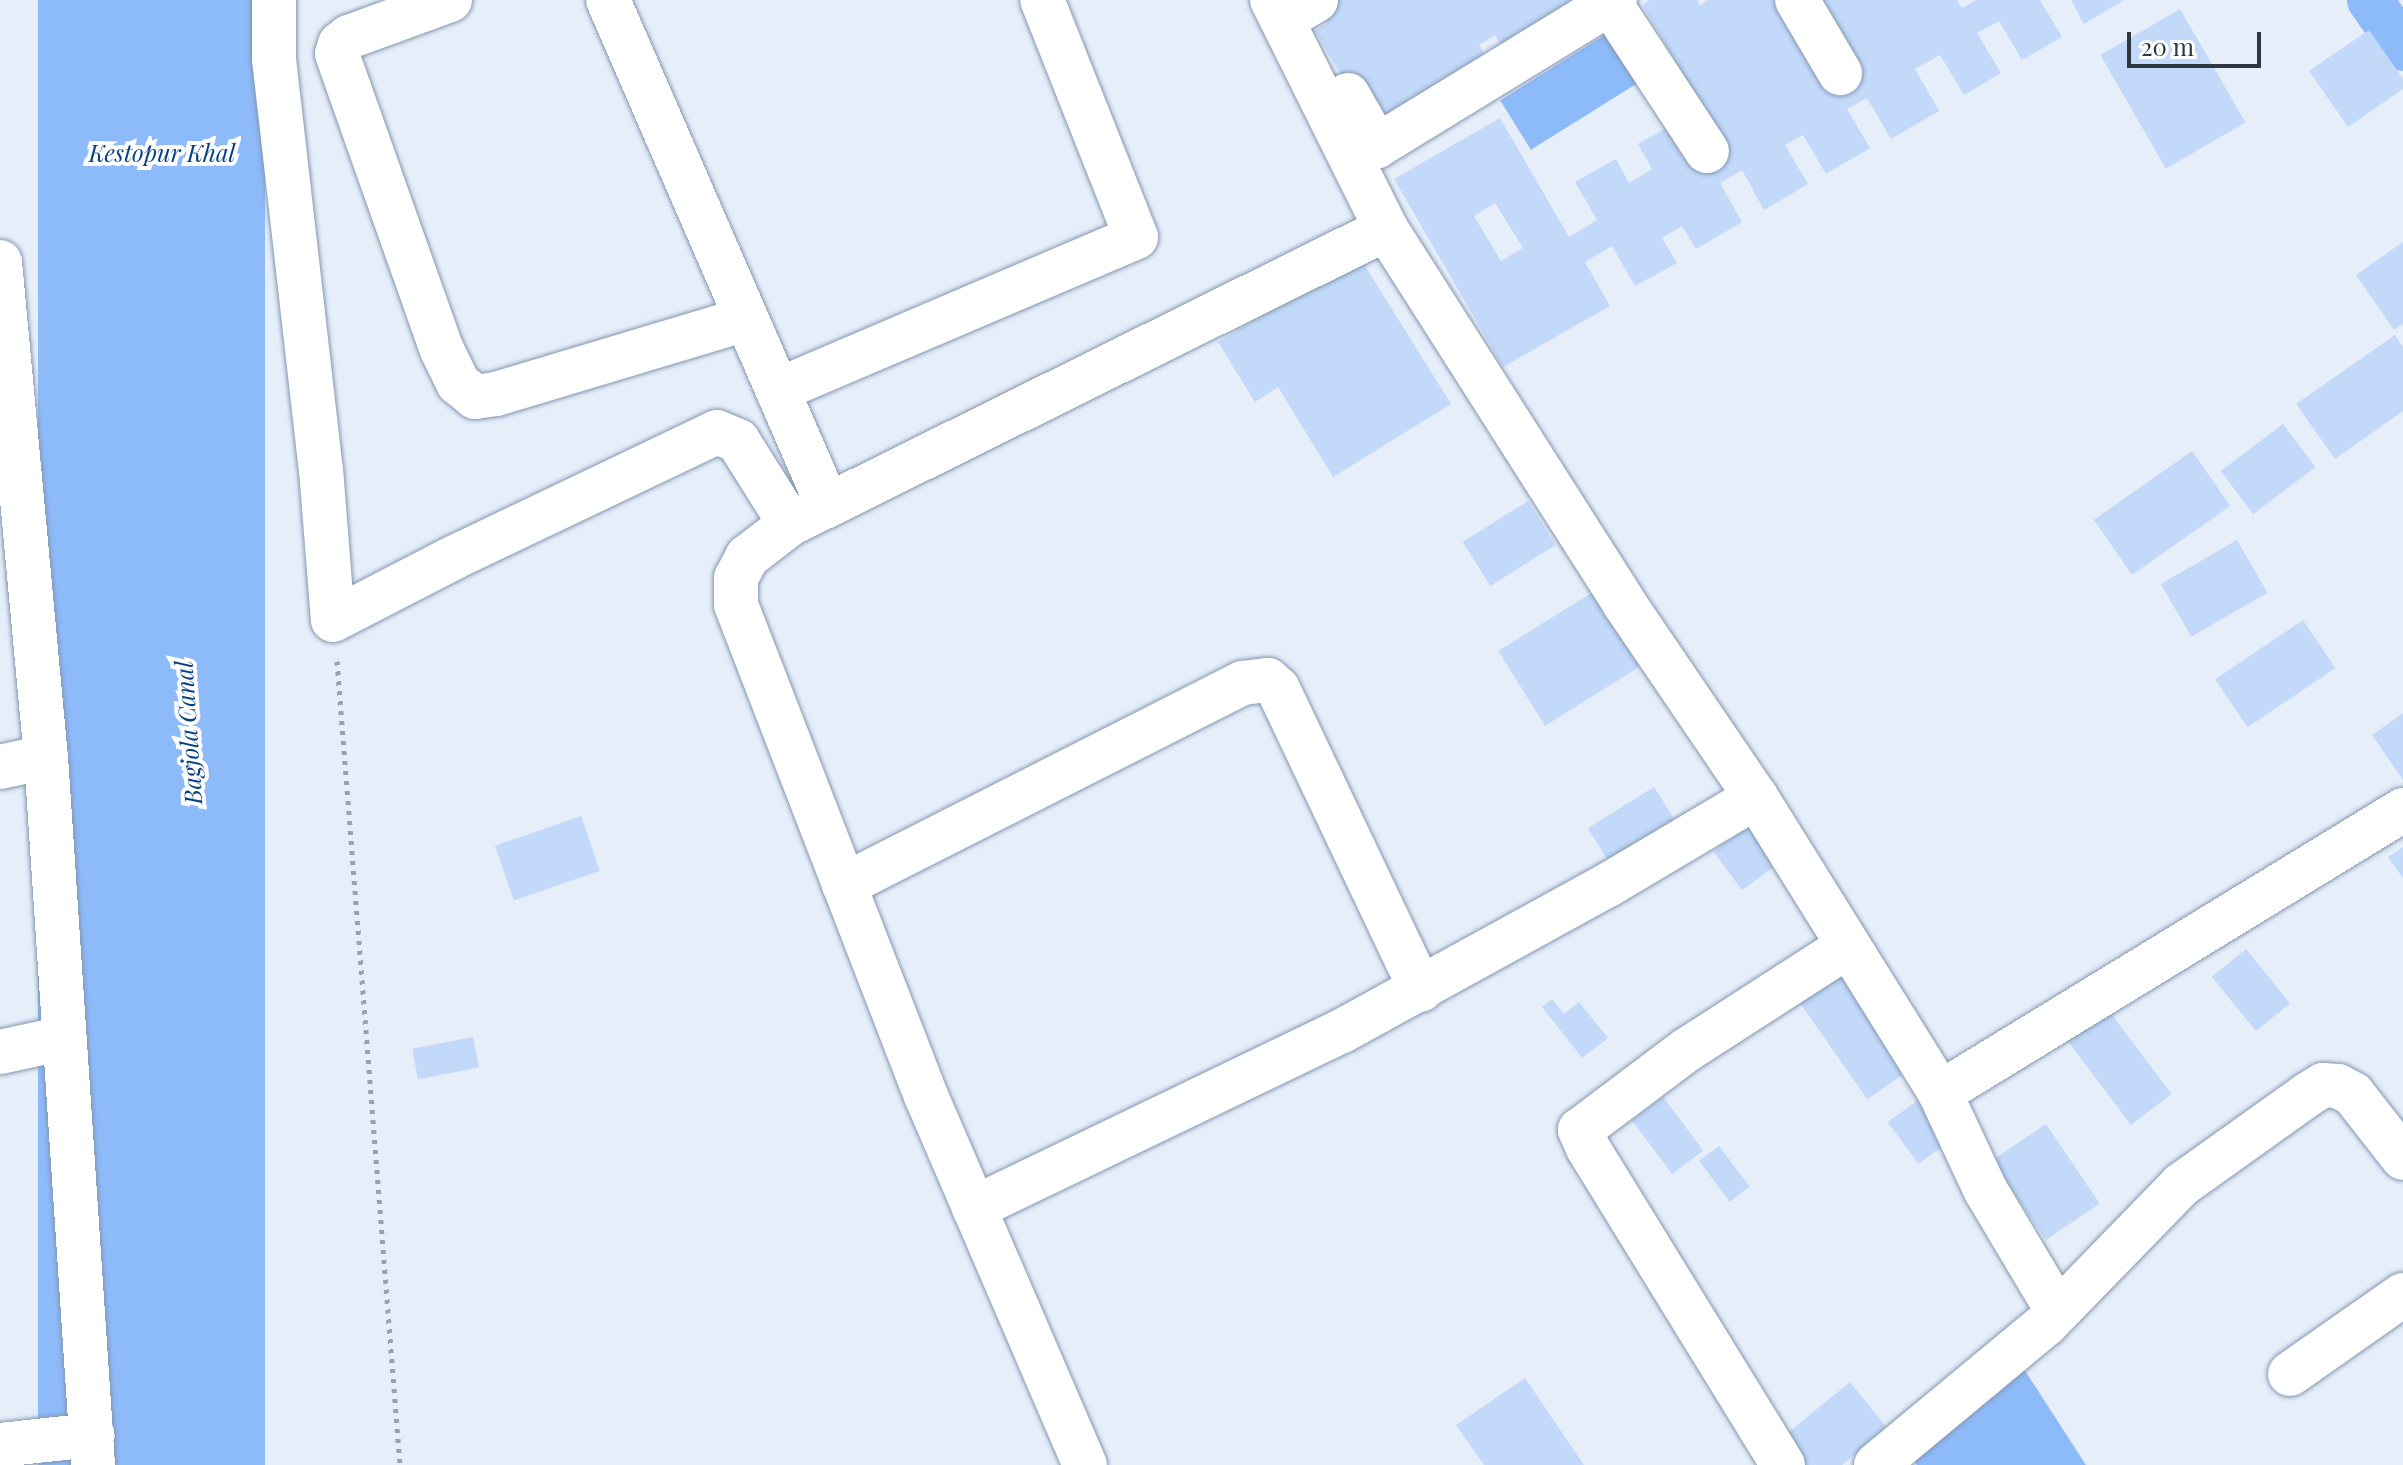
<!DOCTYPE html>
<style>
body{margin:0}
#map{position:relative;width:2403px;height:1465px;overflow:hidden;background:#e6eefa;font-family:"Playfair Display",serif}
div>[style]{position:absolute}
.water>*{inset:0;background:#8dbaf9;transform-origin:0 0}
.canal>*{height:46px;margin:-23px;padding:0 23px;transform-origin:23px;border-radius:23px;background:#8dbaf9}
.building>*{inset:0;background:#c2d9f9;transform-origin:0 0}
.path>*{height:5px;margin-top:-2.5px;transform-origin:0;background:repeating-linear-gradient(90deg,#99a1ac 0 4px,transparent 0 10px)}
.roads{filter:drop-shadow(0 0 2px #8397b1) drop-shadow(0 0 2px #8397b1)}
.minor>*{height:44px;margin:-22px;padding:0 22px;transform-origin:22px;border-radius:22px;background:#fff}
span{translate:-50% -50%;white-space:nowrap;text-align:center;line-height:1.15;-webkit-text-stroke:8px #fff;paint-order:stroke}
.water-label{font-size:24px;color:#064184;font-style:italic}
.scale{position:absolute;left:2127px;top:32px;width:134px;height:36px;box-sizing:border-box;border:4px solid #2e3641;border-top:0;padding-left:10px;font-size:24px;line-height:28px;white-space:nowrap;color:#2e3641;-webkit-text-stroke:6px #fff;paint-order:stroke}
</style>
<div id="map">
<div class="water">
<i style="left:38px;top:0;width:227px;height:1468px"></i>
<i style="left:1613px;top:30px;width:58px;height:133px;rotate:58deg"></i>
<i style="clip-path:polygon(2020px 1363px,2086px 1465px,1917px 1465px,1910px 1456px)"></i>
</div>
<div class="canal">
<i style="left:2370px;top:0;width:58px;rotate:55.5deg"></i>
</div>
<div class="building">
<i style="clip-path:polygon(1323px 0,1601px 0,1504px 50px,1495px 35px,1479px 45px,1488px 60px,1389px 119px,1365px 115px,1315px 31px,1327px 23px,1320px 10px)"></i>
<i style="clip-path:polygon(evenodd,1649px 0,1697px 0,1700px 5px,1708px 0,1957px 0,1962px 8px,1976px 0,2040px 0,2062px 37px,2022px 60px,1999px 21px,1977px 33px,2001px 73px,1964px 95px,1940px 55px,1915px 69px,1939px 111px,1891px 139px,1867px 98px,1847px 109px,1870px 148px,1826px 174px,1803px 135px,1785px 145px,1808px 184px,1764px 210px,1742px 170px,1720px 183px,1742px 222px,1696px 249px,1682px 226px,1662px 238px,1677px 263px,1635px 286px,1612px 246px,1585px 262px,1610px 306px,1503px 367px,1394px 179px,1500px 118px,1569px 237px,1597px 220px,1575px 182px,1616px 159px,1629px 183px,1652px 169px,1638px 144px,1680px 120px,1725px 146px,1643px 6px,1649px 0,1495px 203px,1523px 248px,1501px 261px,1474px 216px,1495px 203px)"></i>
<i style="clip-path:polygon(2071px 0,2124px 0,2084px 24px)"></i>
<i style="left:2180px;top:9px;width:131px;height:92px;rotate:60deg"></i>
<i style="clip-path:polygon(2369px 30px,2403px 79px,2403px 89px,2348px 127px,2309px 71px)"></i>
<i style="clip-path:polygon(2403px 242px,2403px 324px,2394px 330px,2356px 275px)"></i>
<i style="clip-path:polygon(1359px 256px,1451px 404px,1333px 477px,1278px 387px,1255px 402px,1218px 342px)"></i>
<i style="clip-path:polygon(2395px 335px,2403px 347px,2403px 411px,2335px 459px,2296px 404px)"></i>
<i style="left:2283px;top:424px;width:54px;height:78px;rotate:53deg"></i>
<i style="left:2192px;top:451px;width:67px;height:120px;rotate:55deg"></i>
<i style="left:1528px;top:501px;width:52px;height:77px;rotate:58deg"></i>
<i style="left:2237px;top:540px;width:61px;height:88px;rotate:60deg"></i>
<i style="left:1601px;top:587px;width:88px;height:121px;rotate:58deg"></i>
<i style="left:2303px;top:620px;width:58px;height:106px;rotate:56deg"></i>
<i style="clip-path:polygon(2403px 713px,2403px 780px,2372px 735px)"></i>
<i style="left:1654px;top:787px;width:54px;height:78px;rotate:58deg"></i>
<i style="left:581px;top:816px;width:58px;height:91px;rotate:71deg"></i>
<i style="left:1754px;top:822px;width:48px;height:50px;rotate:54deg"></i>
<i style="clip-path:polygon(2403px 847px,2403px 878px,2388px 857px)"></i>
<i style="left:2246px;top:949px;width:70px;height:44px;rotate:51deg"></i>
<i style="left:1846px;top:964px;width:123px;height:60px;rotate:55deg"></i>
<i style="clip-path:polygon(1552px 999px,1564px 1014px,1579px 1002px,1608px 1038px,1582px 1058px,1542px 1007px)"></i>
<i style="left:2106px;top:1007px;width:109px;height:51px;rotate:53deg"></i>
<i style="left:473px;top:1037px;width:31px;height:62px;rotate:79deg"></i>
<i style="left:1925px;top:1095px;width:52px;height:46px;rotate:54deg"></i>
<i style="left:1663px;top:1097px;width:67px;height:39px;rotate:53deg"></i>
<i style="left:2046px;top:1124px;width:96px;height:65px;rotate:56deg"></i>
<i style="left:1719px;top:1146px;width:51px;height:25px;rotate:53deg"></i>
<i style="clip-path:polygon(1525px 1378px,1584px 1465px,1484px 1465px,1456px 1425px)"></i>
<i style="clip-path:polygon(1850px 1382px,1887px 1428px,1842px 1465px,1800px 1465px,1779px 1440px)"></i>
</div>
<div class="path">
<i style="left:337px;top:661px;width:806px;rotate:85.52deg"></i>
</div>
<div class="roads">
<div class="minor">
<i style="left:274px;top:0;width:59px;rotate:90deg"></i>
<i style="left:274px;top:59px;width:413px;rotate:83.5deg"></i>
<i style="left:321px;top:469px;width:151px;rotate:85.5deg"></i>
<i style="left:333px;top:620px;width:137px;rotate:-27.3deg"></i>
<i style="left:455px;top:557px;width:290px;rotate:-25.5deg"></i>
<i style="left:717px;top:432px;width:23px;rotate:23deg"></i>
<i style="left:738px;top:441px;width:98px;rotate:57.9deg"></i>
<i style="left:450px;top:0;width:108px;rotate:159.9deg"></i>
<i style="left:349px;top:37px;width:11px;rotate:142deg"></i>
<i style="left:340px;top:44px;width:10px;rotate:107deg"></i>
<i style="left:337px;top:54px;width:314px;rotate:70.5deg"></i>
<i style="left:442px;top:350px;width:37px;rotate:64deg"></i>
<i style="left:458px;top:383px;width:22px;rotate:39deg"></i>
<i style="left:475px;top:397px;width:21px;rotate:-8deg"></i>
<i style="left:496px;top:394px;width:261px;rotate:-16.7deg"></i>
<i style="left:608px;top:0;width:550px;rotate:66.51deg"></i>
<i style="left:1272px;top:0;width:256px;rotate:63.5deg"></i>
<i style="left:1386px;top:229px;width:443px;rotate:57.5deg"></i>
<i style="left:1624px;top:603px;width:235px;rotate:55.8deg"></i>
<i style="left:1756px;top:797px;width:349px;rotate:58.1deg"></i>
<i style="left:1940px;top:1093px;width:108px;rotate:64.9deg"></i>
<i style="left:1986px;top:1191px;width:139px;rotate:59.2deg"></i>
<i style="left:1797px;top:0;width:85px;rotate:59.5deg"></i>
<i style="left:1610px;top:3px;width:177px;rotate:56.8deg"></i>
<i style="left:1298px;top:11px;width:21px;rotate:-31deg"></i>
<i style="left:1348px;top:95px;width:59px;rotate:60.4deg"></i>
<i style="left:1377px;top:146px;width:279px;rotate:-31.5deg"></i>
<i style="left:0;top:262px;width:497px;rotate:84.7deg"></i>
<i style="left:46px;top:757px;width:710px;rotate:86.2deg"></i>
<i style="left:778px;top:390px;width:389px;rotate:-23.1deg"></i>
<i style="left:1136px;top:237px;width:255px;rotate:-111.6deg"></i>
<i style="left:0;top:767px;width:47px;rotate:-12.3deg"></i>
<i style="left:844px;top:885px;width:447px;rotate:-26.9deg"></i>
<i style="left:1243px;top:683px;width:25px;rotate:-7deg"></i>
<i style="left:1268px;top:680px;width:13px;rotate:42deg"></i>
<i style="left:1278px;top:689px;width:333px;rotate:64.6deg"></i>
<i style="left:0;top:1052px;width:66px;rotate:-12.3deg"></i>
<i style="left:1940px;top:1093px;width:543px;rotate:-31.43deg"></i>
<i style="left:974px;top:1208px;width:408px;rotate:-25.7deg"></i>
<i style="left:1342px;top:1031px;width:303px;rotate:-28.8deg"></i>
<i style="left:1608px;top:885px;width:172px;rotate:-30.7deg"></i>
<i style="left:2290px;top:1374px;width:138px;rotate:-35deg"></i>
<i style="left:0;top:1445px;width:93px;rotate:-6.2deg"></i>
<i style="left:1085px;top:1465px;width:402px;rotate:-113.3deg"></i>
<i style="left:926px;top:1096px;width:526px;rotate:-111.15deg"></i>
<i style="left:736px;top:605px;width:27px;rotate:-90deg"></i>
<i style="left:736px;top:578px;width:24px;rotate:-62deg"></i>
<i style="left:747px;top:557px;width:54px;rotate:-37.5deg"></i>
<i style="left:790px;top:524px;width:665px;rotate:-26.33deg"></i>
<i style="left:1783px;top:1465px;width:372px;rotate:-121.6deg"></i>
<i style="left:1588px;top:1148px;width:20px;rotate:-114deg"></i>
<i style="left:1580px;top:1130px;width:135px;rotate:-36.9deg"></i>
<i style="left:1688px;top:1049px;width:190px;rotate:-32.8deg"></i>
<i style="left:1876px;top:1465px;width:221px;rotate:-39.7deg"></i>
<i style="left:2046px;top:1324px;width:194px;rotate:-45.8deg"></i>
<i style="left:2181px;top:1185px;width:155px;rotate:-35.5deg"></i>
<i style="left:2307px;top:1095px;width:19px;rotate:-32deg"></i>
<i style="left:2323px;top:1085px;width:15px;rotate:4deg"></i>
<i style="left:2338px;top:1086px;width:17px;rotate:28deg"></i>
<i style="left:2353px;top:1094px;width:81px;rotate:52deg"></i>
</div>
</div>
<div class="water-label">
<span style="left:162px;top:153px">Kestopur Khal</span>
<span style="left:188px;top:733px;rotate:-94deg">Bagjola Canal</span>
</div>
<div class="scale">20 m</div>
</div>
